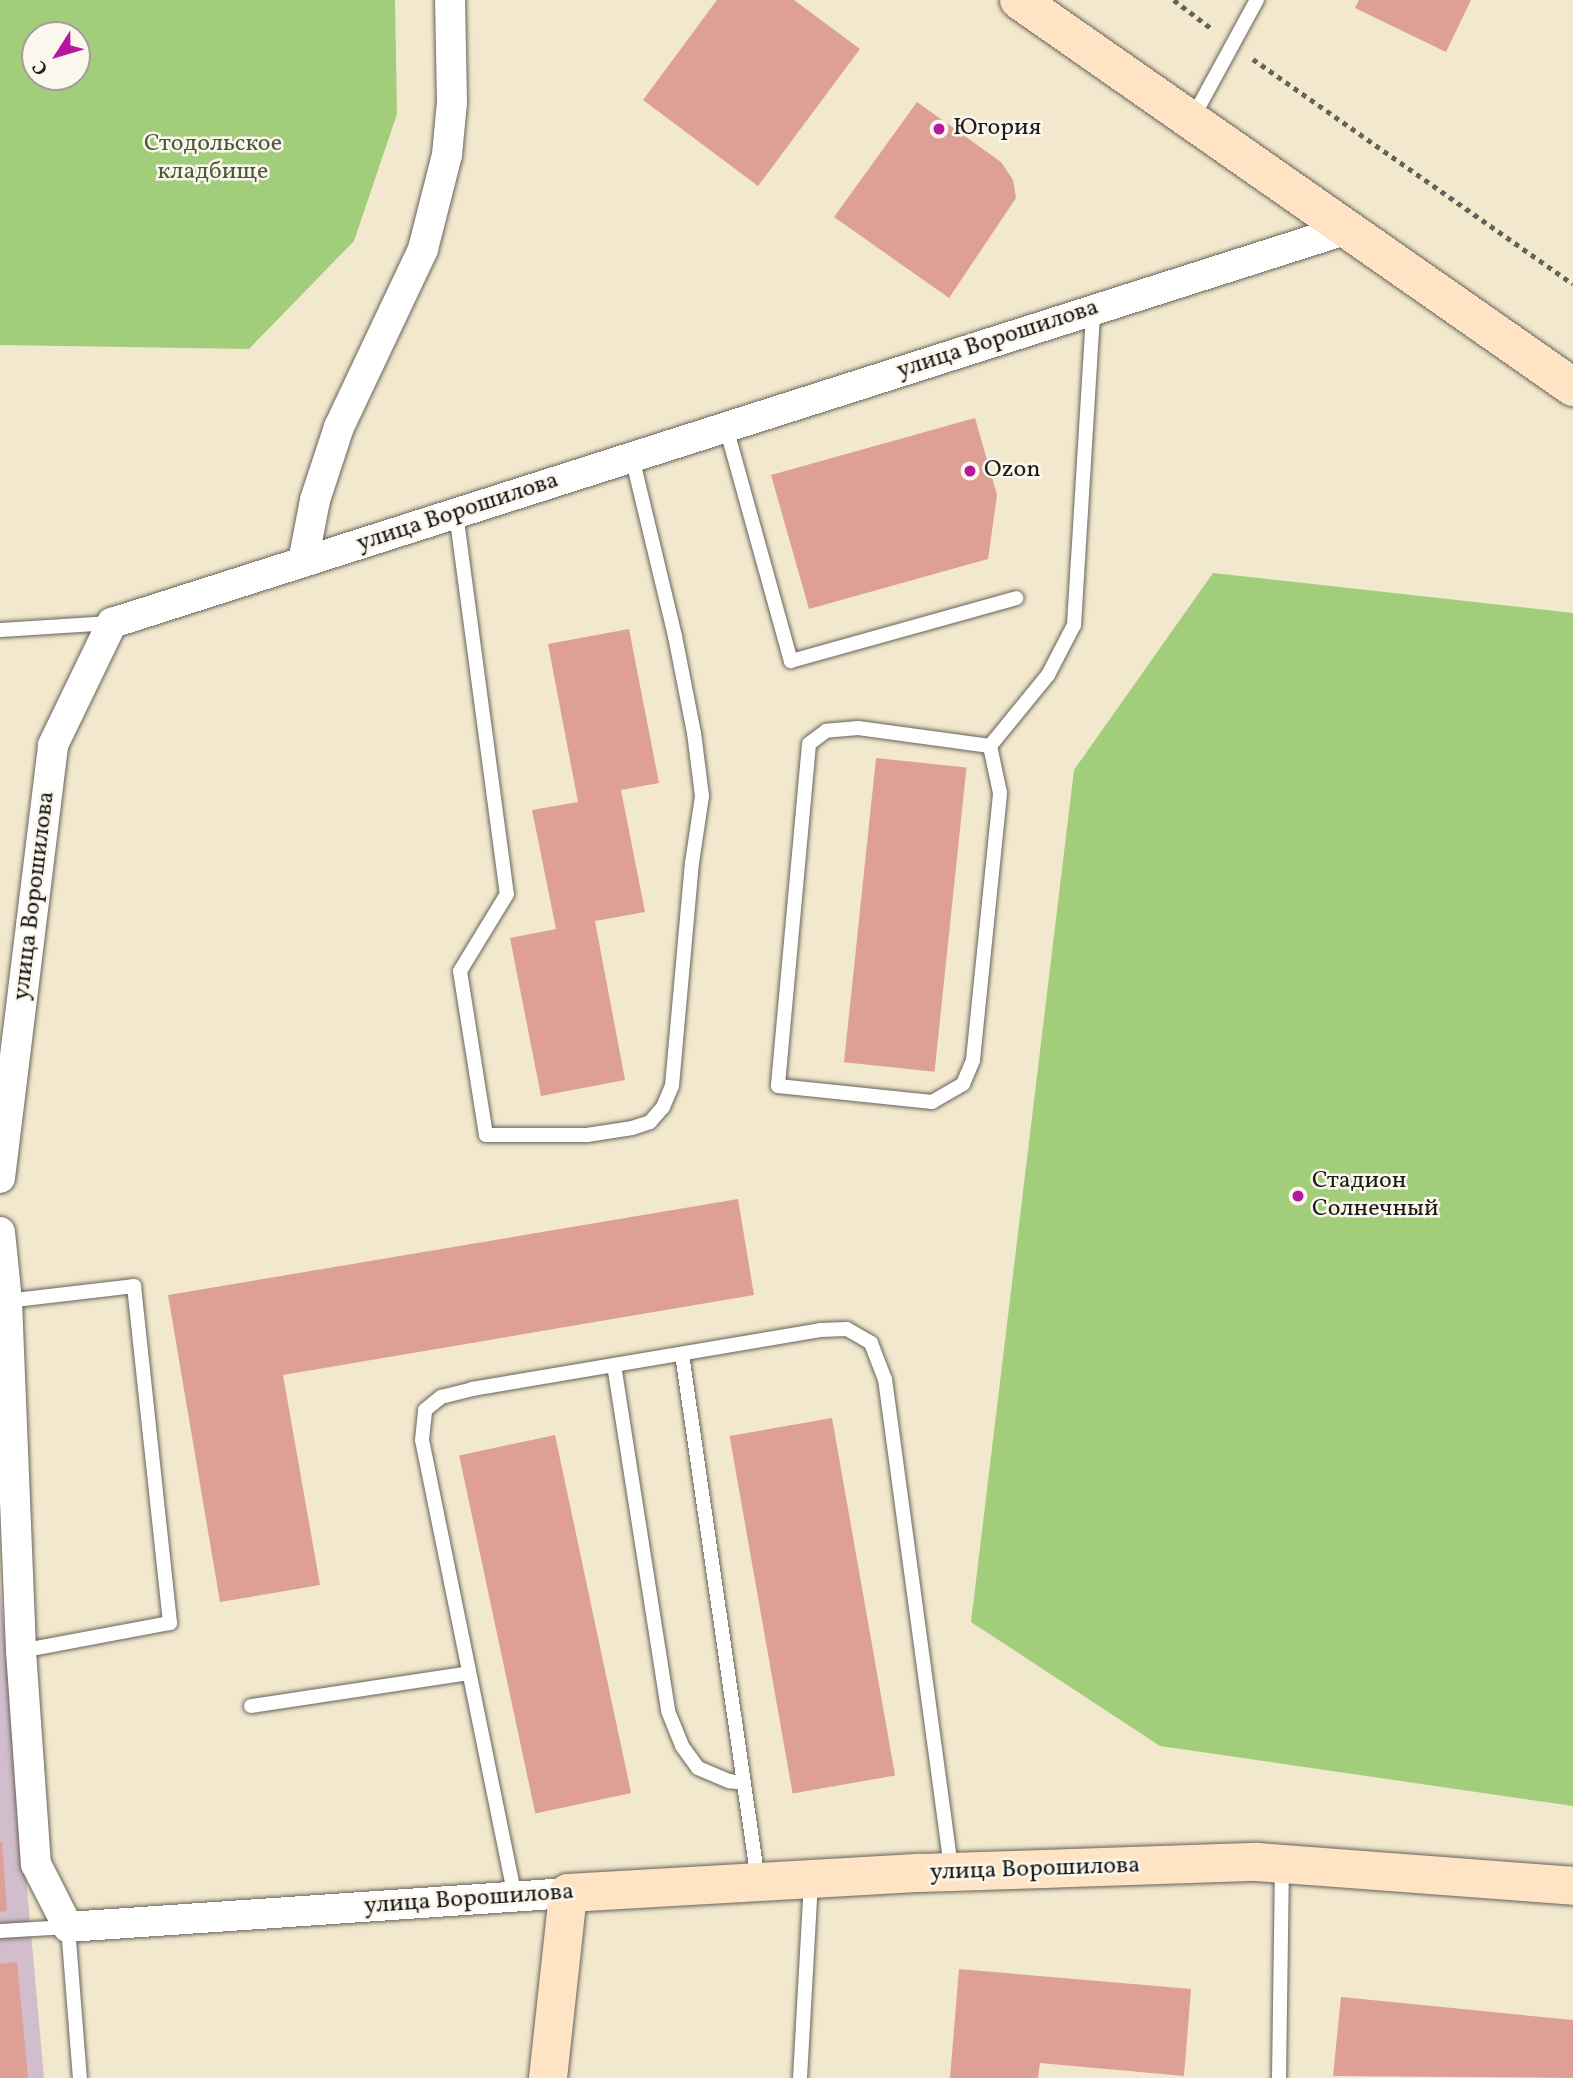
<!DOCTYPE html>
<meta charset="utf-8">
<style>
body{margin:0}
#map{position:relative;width:1573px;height:2078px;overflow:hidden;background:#f2e8ce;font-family:Vollkorn,serif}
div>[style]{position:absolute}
.industrial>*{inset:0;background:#d1bdcb}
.green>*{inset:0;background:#a2ce7b}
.building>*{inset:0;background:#dea095;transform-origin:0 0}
.path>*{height:4.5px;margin-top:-2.25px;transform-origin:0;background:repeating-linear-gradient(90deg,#67635a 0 5px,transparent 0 10px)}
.roads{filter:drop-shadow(0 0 2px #67635a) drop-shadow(0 0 2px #67635a)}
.lane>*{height:14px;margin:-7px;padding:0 7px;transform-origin:7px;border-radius:7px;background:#fff}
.street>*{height:30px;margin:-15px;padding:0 15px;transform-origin:15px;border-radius:15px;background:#fff}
.secondary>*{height:38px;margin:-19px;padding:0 19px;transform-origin:19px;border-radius:19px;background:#fee4c5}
.dots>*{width:19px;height:19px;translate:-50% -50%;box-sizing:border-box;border:4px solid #fbf7ec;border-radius:50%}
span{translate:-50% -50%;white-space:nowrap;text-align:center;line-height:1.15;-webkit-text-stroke:5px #fbf7ec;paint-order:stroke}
.poi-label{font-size:24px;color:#1c1c1c}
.left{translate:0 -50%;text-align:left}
.park-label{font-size:24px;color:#4b5a3d}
.street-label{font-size:24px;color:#1c1c1c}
.north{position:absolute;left:21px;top:21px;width:70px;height:70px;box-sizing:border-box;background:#fbf7ec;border:2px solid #a29f99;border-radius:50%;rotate:233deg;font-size:19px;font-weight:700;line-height:28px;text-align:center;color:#1c1c1c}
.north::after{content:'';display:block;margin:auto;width:24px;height:32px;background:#b5179e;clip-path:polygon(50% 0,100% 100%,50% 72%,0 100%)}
</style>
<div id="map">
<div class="industrial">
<i style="clip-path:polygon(0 1587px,44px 2078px,0 2078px)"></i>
</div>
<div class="green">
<i style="clip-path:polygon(evenodd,0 0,395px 0,397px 114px,354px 241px,249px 349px,0 345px,0 0,35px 35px,77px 35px,77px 77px,35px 77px,35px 35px)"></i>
<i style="clip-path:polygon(1213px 573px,1573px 613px,1573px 1806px,1160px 1746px,971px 1622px,1074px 770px)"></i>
</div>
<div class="building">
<i style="clip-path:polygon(717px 0,794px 0,860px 49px,758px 186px,643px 100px)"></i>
<i style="clip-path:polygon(1359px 0,1471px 0,1446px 52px,1355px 8px)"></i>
<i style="clip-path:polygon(917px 102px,1001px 162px,1013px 180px,1016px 198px,949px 298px,834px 217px)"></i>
<i style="clip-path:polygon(975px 418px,997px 495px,988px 559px,809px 609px,771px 475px)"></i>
<i style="clip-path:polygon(629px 629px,659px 783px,621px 790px,645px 912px,595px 921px,625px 1080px,541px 1096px,510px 938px,556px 929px,532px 810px,578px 802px,548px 644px)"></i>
<i style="left:876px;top:758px;width:91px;height:306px;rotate:6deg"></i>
<i style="clip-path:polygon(738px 1199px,754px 1295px,283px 1375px,320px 1585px,220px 1602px,168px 1295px)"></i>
<i style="left:832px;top:1418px;width:363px;height:104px;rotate:80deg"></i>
<i style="left:555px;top:1435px;width:366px;height:98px;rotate:78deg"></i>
<i style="clip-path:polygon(0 1842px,2px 1842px,7px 1911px,0 1912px)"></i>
<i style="clip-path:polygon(17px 1962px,28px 2078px,0 2078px,0 1964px)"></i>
<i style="clip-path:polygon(959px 1969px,1191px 1989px,1184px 2076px,1040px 2063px,1038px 2078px,950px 2078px)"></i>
<i style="clip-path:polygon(1341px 1997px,1573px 2020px,1573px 2078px,1333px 2076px)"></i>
</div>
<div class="path">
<i style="left:1174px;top:0;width:48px;rotate:37.3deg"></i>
<i style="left:1253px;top:59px;width:391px;rotate:35.1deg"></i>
</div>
<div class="roads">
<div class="lane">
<i style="left:1192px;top:119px;width:136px;rotate:-61.4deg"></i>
<i style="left:726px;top:427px;width:243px;rotate:74.5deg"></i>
<i style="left:791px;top:661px;width:234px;rotate:-15.6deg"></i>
<i style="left:456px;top:513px;width:384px;rotate:82.4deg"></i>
<i style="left:507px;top:894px;width:90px;rotate:121.4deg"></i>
<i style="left:460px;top:971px;width:166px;rotate:81deg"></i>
<i style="left:486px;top:1135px;width:101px"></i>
<i style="left:587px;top:1135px;width:46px;rotate:-8.8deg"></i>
<i style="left:632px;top:1128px;width:19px;rotate:-18deg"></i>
<i style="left:650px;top:1122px;width:20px;rotate:-49deg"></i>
<i style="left:663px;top:1107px;width:23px;rotate:-67deg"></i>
<i style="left:672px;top:1086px;width:224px;rotate:-84.9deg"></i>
<i style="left:692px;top:863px;width:68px;rotate:-81.5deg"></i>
<i style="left:702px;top:796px;width:64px;rotate:-97.2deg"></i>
<i style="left:694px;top:733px;width:99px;rotate:-101.1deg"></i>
<i style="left:675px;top:636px;width:184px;rotate:-103.5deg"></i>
<i style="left:0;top:630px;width:112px;rotate:-3.6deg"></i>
<i style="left:990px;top:746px;width:133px;rotate:-172.2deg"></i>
<i style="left:858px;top:728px;width:32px;rotate:175deg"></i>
<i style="left:826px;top:731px;width:21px;rotate:143deg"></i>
<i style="left:809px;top:744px;width:343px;rotate:95.2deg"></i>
<i style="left:778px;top:1086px;width:155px;rotate:5.9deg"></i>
<i style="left:932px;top:1102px;width:36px;rotate:-30deg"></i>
<i style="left:963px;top:1084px;width:26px;rotate:-67deg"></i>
<i style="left:973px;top:1060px;width:268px;rotate:-84.2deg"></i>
<i style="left:1000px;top:793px;width:48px;rotate:-102deg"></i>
<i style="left:990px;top:746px;width:92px;rotate:-50.8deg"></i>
<i style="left:1048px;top:675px;width:56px;rotate:-62.5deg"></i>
<i style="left:1074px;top:625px;width:316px;rotate:-86.5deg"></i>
<i style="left:7px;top:1301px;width:128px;rotate:-6.7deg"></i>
<i style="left:134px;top:1286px;width:339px;rotate:83.9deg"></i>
<i style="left:170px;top:1623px;width:152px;rotate:169.4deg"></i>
<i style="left:682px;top:1354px;width:532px;rotate:81.79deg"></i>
<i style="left:614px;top:1365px;width:350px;rotate:81.1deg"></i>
<i style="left:668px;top:1711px;width:38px;rotate:68deg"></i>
<i style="left:682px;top:1746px;width:27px;rotate:54deg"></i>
<i style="left:698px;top:1768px;width:34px;rotate:23deg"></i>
<i style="left:729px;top:1781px;width:15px;rotate:8deg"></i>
<i style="left:251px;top:1706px;width:220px;rotate:-8.6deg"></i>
<i style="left:515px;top:1897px;width:466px;rotate:-101.5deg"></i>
<i style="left:422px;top:1440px;width:30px;rotate:-84deg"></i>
<i style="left:425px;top:1410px;width:21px;rotate:-39deg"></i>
<i style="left:441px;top:1397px;width:32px;rotate:-14deg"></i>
<i style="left:472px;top:1389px;width:353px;rotate:-9.6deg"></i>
<i style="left:820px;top:1330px;width:27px;rotate:-2deg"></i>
<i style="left:847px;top:1329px;width:28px;rotate:30deg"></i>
<i style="left:871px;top:1343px;width:39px;rotate:69deg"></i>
<i style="left:885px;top:1379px;width:495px;rotate:82.3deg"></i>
<i style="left:0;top:1931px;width:68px;rotate:-3.4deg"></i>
<i style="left:68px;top:1927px;width:151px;rotate:85.5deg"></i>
<i style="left:800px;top:2078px;width:198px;rotate:-86.8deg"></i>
<i style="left:1279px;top:2078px;width:212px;rotate:-89.2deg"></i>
</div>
<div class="street">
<i style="left:303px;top:562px;width:63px;rotate:-79deg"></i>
<i style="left:315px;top:500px;width:77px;rotate:-71.8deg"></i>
<i style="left:339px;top:427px;width:197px;rotate:-64.7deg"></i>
<i style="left:423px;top:249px;width:97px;rotate:-75.7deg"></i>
<i style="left:447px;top:155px;width:53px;rotate:-84.6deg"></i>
<i style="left:452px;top:102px;width:102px;rotate:-91.1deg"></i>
<i style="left:0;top:1178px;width:436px;rotate:-83deg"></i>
<i style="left:53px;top:745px;width:136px;rotate:-64.2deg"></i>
<i style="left:112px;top:623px;width:1297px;rotate:-17.68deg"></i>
<i style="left:0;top:1232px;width:69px;rotate:84.2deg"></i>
<i style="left:7px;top:1301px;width:350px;rotate:87.7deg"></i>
<i style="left:21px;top:1651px;width:214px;rotate:86deg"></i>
<i style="left:36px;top:1864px;width:71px;rotate:63.1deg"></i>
<i style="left:68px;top:1927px;width:501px;rotate:-3.89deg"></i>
</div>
<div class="secondary">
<i style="left:1019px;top:0;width:676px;rotate:34.94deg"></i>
<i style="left:548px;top:2078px;width:186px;rotate:-83.8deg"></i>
<i style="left:568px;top:1893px;width:353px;rotate:-3.3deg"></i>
<i style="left:920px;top:1873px;width:337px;rotate:-1.9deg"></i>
<i style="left:1257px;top:1862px;width:317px;rotate:4.3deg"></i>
</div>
</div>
<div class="dots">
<i style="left:939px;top:129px;background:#b5179e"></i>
<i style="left:970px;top:471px;background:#b5179e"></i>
<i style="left:1298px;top:1196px;background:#b5179e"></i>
</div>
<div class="poi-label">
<span class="left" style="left:953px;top:129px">Югория</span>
<span class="left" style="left:984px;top:471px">Ozon</span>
<span class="left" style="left:1312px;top:1196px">Стадион<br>Солнечный</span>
</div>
<div class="park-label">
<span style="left:213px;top:159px">Стодольское<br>кладбище</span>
</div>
<div class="street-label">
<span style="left:998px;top:340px;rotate:-18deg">улица Ворошилова</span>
<span style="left:458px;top:513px;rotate:-18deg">улица Ворошилова</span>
<span style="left:35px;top:896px;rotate:-83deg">улица Ворошилова</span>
<span style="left:1035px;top:1870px;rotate:-2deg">улица Ворошилова</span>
<span style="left:469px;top:1900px;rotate:-4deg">улица Ворошилова</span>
</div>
<div class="north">С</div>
</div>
